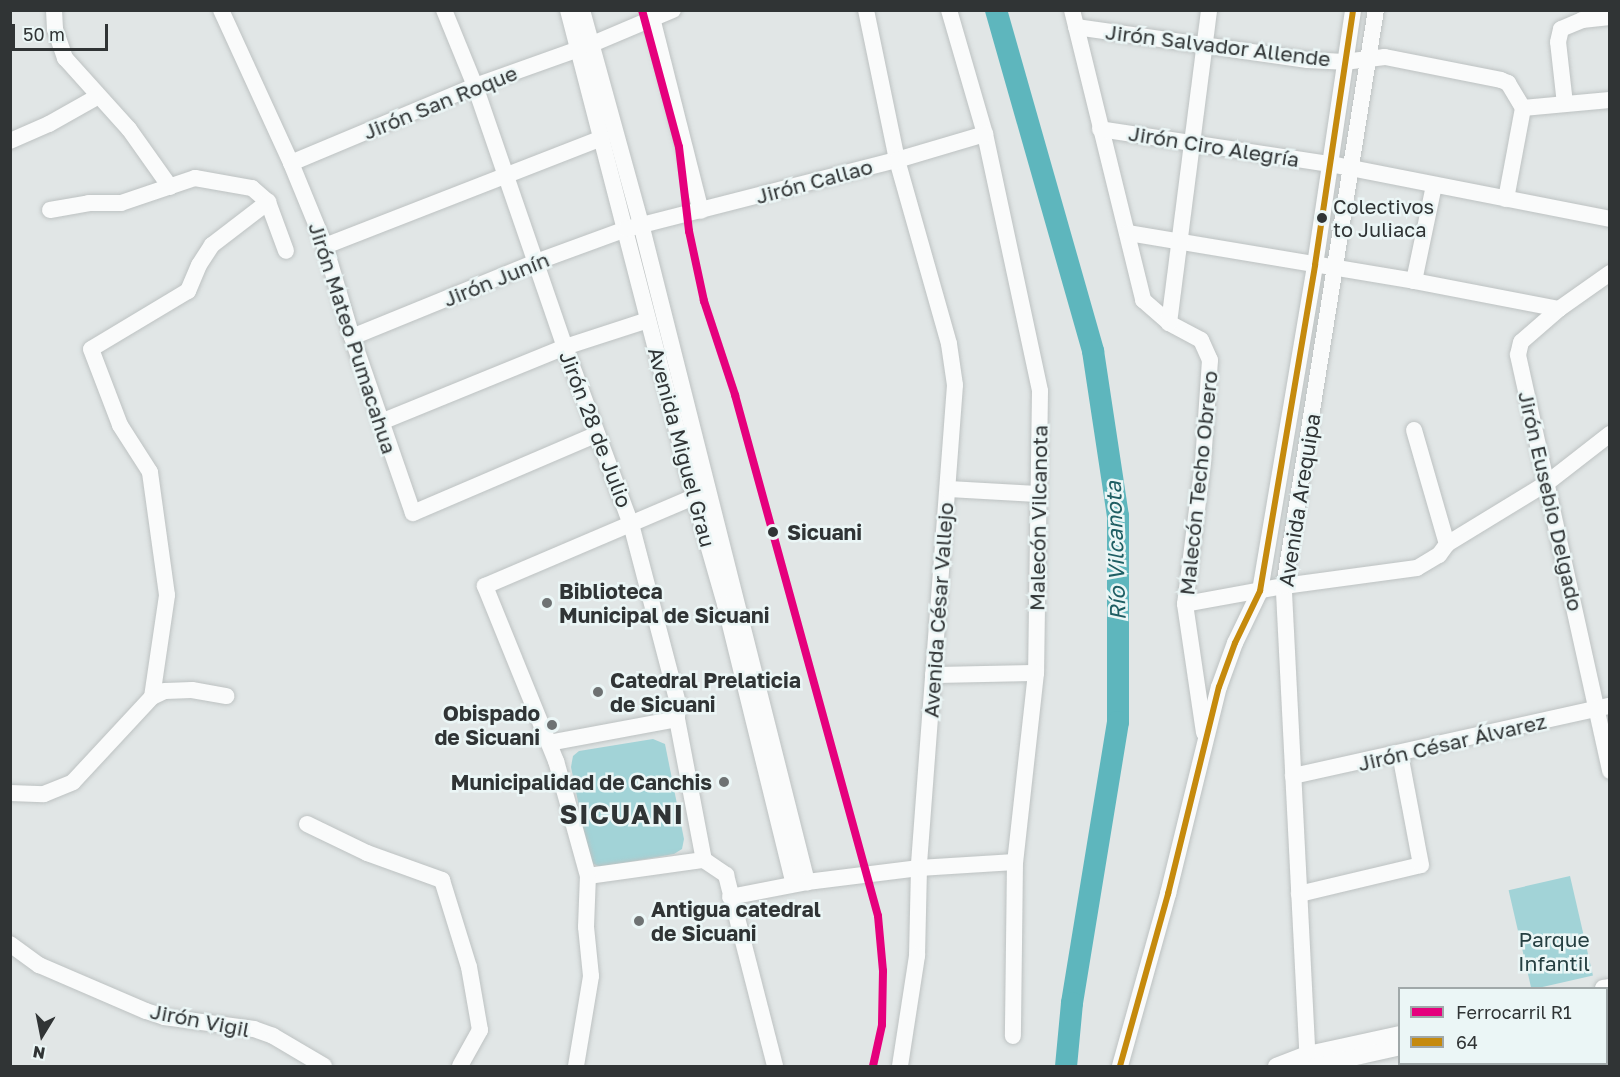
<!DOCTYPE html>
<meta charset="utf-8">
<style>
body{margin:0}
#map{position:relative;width:1620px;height:1077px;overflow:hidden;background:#e1e6e6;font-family:"Golos Text",sans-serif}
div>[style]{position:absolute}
.green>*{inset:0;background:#a2d3d7;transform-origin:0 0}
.river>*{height:22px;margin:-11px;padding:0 11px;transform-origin:11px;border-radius:11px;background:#5eb6bd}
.roads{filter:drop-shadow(0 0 2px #bdc2c2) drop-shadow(0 0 2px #bdc2c2)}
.minor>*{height:16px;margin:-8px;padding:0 8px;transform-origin:8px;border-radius:8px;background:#fafbfb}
.bus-1>*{height:6px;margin:-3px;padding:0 3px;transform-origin:3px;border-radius:3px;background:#c58a0d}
.rail-1>*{height:8px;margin:-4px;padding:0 4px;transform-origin:4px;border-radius:4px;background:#e5007d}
.dots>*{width:16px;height:16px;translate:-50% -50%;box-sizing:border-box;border:3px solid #ebf6f6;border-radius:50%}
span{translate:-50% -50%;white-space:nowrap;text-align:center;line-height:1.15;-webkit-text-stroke:5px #ebf6f6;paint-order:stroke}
.bus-label{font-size:20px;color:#303435}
.left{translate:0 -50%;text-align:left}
.street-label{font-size:21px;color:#303435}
.stop-label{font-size:21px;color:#303435;font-weight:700}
.poi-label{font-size:21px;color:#303435;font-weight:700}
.right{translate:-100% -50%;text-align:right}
.park-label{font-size:21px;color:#253f41}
.water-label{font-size:22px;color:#1f5e63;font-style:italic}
.district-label{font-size:27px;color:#303435;font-weight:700;letter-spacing:1.5px}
.frame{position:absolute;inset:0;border:12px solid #303435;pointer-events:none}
.legend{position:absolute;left:1398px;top:987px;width:210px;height:78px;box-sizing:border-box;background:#ebf6f6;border:2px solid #a0a8a9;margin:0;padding:8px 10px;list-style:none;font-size:18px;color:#303435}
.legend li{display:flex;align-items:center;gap:12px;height:30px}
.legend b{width:30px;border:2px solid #a0a8a9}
.north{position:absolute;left:12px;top:1005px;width:60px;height:60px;-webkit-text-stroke:4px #ebf6f6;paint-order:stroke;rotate:190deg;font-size:16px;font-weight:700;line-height:24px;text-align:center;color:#303435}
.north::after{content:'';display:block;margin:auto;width:21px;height:27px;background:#303435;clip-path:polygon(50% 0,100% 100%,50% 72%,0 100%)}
.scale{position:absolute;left:12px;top:24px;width:96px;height:27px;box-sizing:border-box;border:3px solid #303435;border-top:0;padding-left:8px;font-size:18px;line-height:21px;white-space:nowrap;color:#303435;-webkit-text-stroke:4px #ebf6f6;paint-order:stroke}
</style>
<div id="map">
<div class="green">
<i style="clip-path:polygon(653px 739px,665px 744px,684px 839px,682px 849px,674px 854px,600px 867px,592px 863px,589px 856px,571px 767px,573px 756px,579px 751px)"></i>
<i style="left:1570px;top:876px;width:102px;height:63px;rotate:77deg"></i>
</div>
<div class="river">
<i style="left:996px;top:10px;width:355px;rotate:74.1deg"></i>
<i style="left:1093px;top:351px;width:167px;rotate:81.4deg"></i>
<i style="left:1118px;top:516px;width:206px;rotate:90deg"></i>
<i style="left:1118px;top:722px;width:285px;rotate:99.3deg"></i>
<i style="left:1072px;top:1003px;width:63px;rotate:95.4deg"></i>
</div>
<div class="roads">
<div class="minor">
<i style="left:54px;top:10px;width:19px;rotate:87deg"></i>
<i style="left:55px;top:29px;width:31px;rotate:71deg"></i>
<i style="left:65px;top:58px;width:96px;rotate:48deg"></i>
<i style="left:129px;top:129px;width:71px;rotate:54.7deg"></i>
<i style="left:221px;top:10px;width:168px;rotate:65.4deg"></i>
<i style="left:291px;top:163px;width:90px;rotate:67.7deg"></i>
<i style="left:325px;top:246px;width:95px;rotate:73.5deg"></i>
<i style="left:352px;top:337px;width:186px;rotate:70.9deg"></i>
<i style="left:413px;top:513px;width:200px;rotate:-23.2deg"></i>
<i style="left:444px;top:10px;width:82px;rotate:67.8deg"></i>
<i style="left:475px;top:86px;width:276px;rotate:71deg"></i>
<i style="left:565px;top:347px;width:189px;rotate:69.6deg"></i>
<i style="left:631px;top:524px;width:185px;rotate:75.3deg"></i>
<i style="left:678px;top:703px;width:16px;rotate:94deg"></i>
<i style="left:677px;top:719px;width:144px;rotate:79.2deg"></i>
<i style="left:568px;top:10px;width:502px;rotate:75.47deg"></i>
<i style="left:694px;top:496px;width:112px;rotate:74deg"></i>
<i style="left:725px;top:604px;width:288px;rotate:76.2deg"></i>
<i style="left:582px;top:10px;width:222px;rotate:74.6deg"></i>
<i style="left:641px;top:224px;width:679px;rotate:75.84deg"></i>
<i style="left:650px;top:10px;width:207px;rotate:75.8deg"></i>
<i style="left:866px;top:10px;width:153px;rotate:78.3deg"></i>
<i style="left:897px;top:160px;width:191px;rotate:74.2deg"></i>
<i style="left:949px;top:344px;width:41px;rotate:81.7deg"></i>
<i style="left:955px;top:385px;width:484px;rotate:94.3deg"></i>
<i style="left:919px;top:868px;width:88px;rotate:91.3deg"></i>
<i style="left:917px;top:956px;width:111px;rotate:98.8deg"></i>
<i style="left:949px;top:10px;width:129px;rotate:73.8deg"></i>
<i style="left:985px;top:134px;width:263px;rotate:77.9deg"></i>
<i style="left:1040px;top:391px;width:282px;rotate:90.8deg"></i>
<i style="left:1036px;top:673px;width:190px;rotate:96.3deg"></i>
<i style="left:1015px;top:862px;width:174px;rotate:90.7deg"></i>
<i style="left:1072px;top:10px;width:299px;rotate:76.2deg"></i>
<i style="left:1143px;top:300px;width:35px;rotate:41deg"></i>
<i style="left:1169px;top:323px;width:36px;rotate:28deg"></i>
<i style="left:1201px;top:340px;width:22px;rotate:66deg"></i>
<i style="left:1210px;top:360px;width:102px;rotate:93.9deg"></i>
<i style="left:1203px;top:462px;width:143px;rotate:97.2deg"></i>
<i style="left:1185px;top:604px;width:130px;rotate:81.6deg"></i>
<i style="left:1076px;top:27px;width:234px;rotate:8.1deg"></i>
<i style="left:1308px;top:60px;width:36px;rotate:3deg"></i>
<i style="left:1344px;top:62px;width:41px;rotate:-7deg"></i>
<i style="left:1385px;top:57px;width:118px;rotate:11.2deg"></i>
<i style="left:1501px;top:80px;width:8px;rotate:23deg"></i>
<i style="left:1508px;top:83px;width:29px;rotate:59deg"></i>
<i style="left:1565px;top:104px;width:62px;rotate:-96.4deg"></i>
<i style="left:1558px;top:42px;width:13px;rotate:-77deg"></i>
<i style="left:1561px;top:29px;width:23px;rotate:-23deg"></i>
<i style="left:1582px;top:20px;width:28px;rotate:-6deg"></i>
<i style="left:1523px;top:108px;width:87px;rotate:-5.3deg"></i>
<i style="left:1100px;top:129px;width:233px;rotate:8.7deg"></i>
<i style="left:1330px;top:164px;width:285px;rotate:11.1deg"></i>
<i style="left:10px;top:141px;width:43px;rotate:-23.6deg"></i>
<i style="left:49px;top:124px;width:55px;rotate:-29.4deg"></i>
<i style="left:291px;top:163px;width:199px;rotate:-22.7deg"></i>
<i style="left:475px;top:86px;width:122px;rotate:-19.6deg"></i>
<i style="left:590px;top:45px;width:90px;rotate:-22.9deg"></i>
<i style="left:1506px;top:199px;width:93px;rotate:-79.4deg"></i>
<i style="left:50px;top:210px;width:40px;rotate:-10deg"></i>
<i style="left:89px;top:203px;width:32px"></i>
<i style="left:121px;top:203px;width:78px;rotate:-18.7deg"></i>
<i style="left:195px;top:178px;width:58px;rotate:10deg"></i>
<i style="left:252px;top:188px;width:21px;rotate:41deg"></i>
<i style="left:268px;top:202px;width:52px;rotate:69.8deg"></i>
<i style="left:1128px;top:233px;width:290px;rotate:9.5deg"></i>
<i style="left:1414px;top:281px;width:148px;rotate:10.9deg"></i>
<i style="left:325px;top:246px;width:297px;rotate:-21.3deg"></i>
<i style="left:1610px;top:273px;width:62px;rotate:144.8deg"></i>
<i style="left:1559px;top:309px;width:50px;rotate:139deg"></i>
<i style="left:1521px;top:342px;width:13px;rotate:103deg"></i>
<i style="left:1518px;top:355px;width:426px;rotate:77.5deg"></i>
<i style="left:1414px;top:281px;width:98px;rotate:-78.2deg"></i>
<i style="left:1169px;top:323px;width:316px;rotate:-82.7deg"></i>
<i style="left:352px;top:337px;width:199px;rotate:-22.2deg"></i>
<i style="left:536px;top:262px;width:96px;rotate:-20.1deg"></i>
<i style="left:626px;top:229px;width:280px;rotate:-14.3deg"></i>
<i style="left:897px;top:160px;width:92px;rotate:-16.5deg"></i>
<i style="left:381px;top:422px;width:199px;rotate:-22.2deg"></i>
<i style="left:565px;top:347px;width:87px;rotate:-18deg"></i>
<i style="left:1414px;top:430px;width:119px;rotate:73.9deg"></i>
<i style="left:948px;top:489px;width:90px;rotate:3.2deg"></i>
<i style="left:1185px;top:604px;width:101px;rotate:-10.3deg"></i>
<i style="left:1284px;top:586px;width:134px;rotate:-7.7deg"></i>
<i style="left:1417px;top:568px;width:26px;rotate:-31deg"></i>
<i style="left:1439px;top:555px;width:14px;rotate:-54deg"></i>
<i style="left:1447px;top:544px;width:117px;rotate:-31.4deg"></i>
<i style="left:1547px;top:483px;width:80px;rotate:-37.9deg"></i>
<i style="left:933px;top:675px;width:103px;rotate:-1.1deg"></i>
<i style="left:152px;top:697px;width:103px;rotate:-81.6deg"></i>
<i style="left:167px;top:595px;width:124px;rotate:-97.9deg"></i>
<i style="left:150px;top:472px;width:56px;rotate:-122.6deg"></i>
<i style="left:120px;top:425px;width:81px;rotate:-110.9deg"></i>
<i style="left:91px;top:349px;width:113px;rotate:-30.9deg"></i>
<i style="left:188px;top:291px;width:28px;rotate:-67deg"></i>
<i style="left:199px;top:265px;width:24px;rotate:-57deg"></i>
<i style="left:212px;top:245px;width:71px;rotate:-37.5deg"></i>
<i style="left:549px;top:743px;width:130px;rotate:-10.6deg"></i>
<i style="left:1293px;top:776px;width:325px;rotate:-12.5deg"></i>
<i style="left:10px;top:793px;width:34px;rotate:2deg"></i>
<i style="left:44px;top:794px;width:31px;rotate:-22deg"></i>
<i style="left:73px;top:782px;width:116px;rotate:-47.1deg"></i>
<i style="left:152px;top:697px;width:14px;rotate:-25deg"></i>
<i style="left:165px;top:691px;width:27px;rotate:-2deg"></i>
<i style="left:192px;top:690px;width:35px;rotate:10deg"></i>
<i style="left:307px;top:824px;width:67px;rotate:25.8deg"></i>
<i style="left:367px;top:853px;width:80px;rotate:19.8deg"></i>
<i style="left:442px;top:880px;width:91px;rotate:72.8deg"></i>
<i style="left:469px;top:967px;width:64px;rotate:80.1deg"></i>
<i style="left:480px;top:1030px;width:41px;rotate:119.1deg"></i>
<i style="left:704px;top:860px;width:27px;rotate:34deg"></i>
<i style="left:726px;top:875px;width:197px;rotate:75.6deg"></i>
<i style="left:588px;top:876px;width:117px;rotate:-7.9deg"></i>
<i style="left:1299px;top:894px;width:125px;rotate:-13.4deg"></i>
<i style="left:1421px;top:865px;width:113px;rotate:-100.7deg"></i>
<i style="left:730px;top:897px;width:78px;rotate:-11deg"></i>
<i style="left:807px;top:882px;width:113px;rotate:-7.1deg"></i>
<i style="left:919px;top:868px;width:96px;rotate:-3.6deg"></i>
<i style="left:10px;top:944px;width:36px;rotate:36deg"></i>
<i style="left:39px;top:965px;width:116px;rotate:23.3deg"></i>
<i style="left:146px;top:1011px;width:19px;rotate:18deg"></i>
<i style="left:164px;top:1017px;width:91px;rotate:7.6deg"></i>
<i style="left:254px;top:1029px;width:20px;rotate:20deg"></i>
<i style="left:273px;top:1036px;width:59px;rotate:30.5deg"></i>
<i style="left:1603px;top:988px;width:7px;rotate:-8deg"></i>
<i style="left:1606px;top:1001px;width:4px;rotate:-14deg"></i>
<i style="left:576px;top:1066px;width:91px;rotate:-80.5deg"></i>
<i style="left:591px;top:976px;width:49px;rotate:-95.8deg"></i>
<i style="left:586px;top:927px;width:51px;rotate:-87.8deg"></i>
<i style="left:588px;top:876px;width:119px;rotate:-105.5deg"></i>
<i style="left:556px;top:761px;width:189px;rotate:-112.1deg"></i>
<i style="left:485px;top:586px;width:237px;rotate:-23.1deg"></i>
<i style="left:1120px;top:1066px;width:179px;rotate:-74.4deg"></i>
<i style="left:1168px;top:894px;width:213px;rotate:-76.2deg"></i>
<i style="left:1219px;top:687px;width:47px;rotate:-70deg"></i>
<i style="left:1235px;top:643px;width:58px;rotate:-64.3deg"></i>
<i style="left:1260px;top:591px;width:331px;rotate:-80.4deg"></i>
<i style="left:1315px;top:265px;width:258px;rotate:-81.5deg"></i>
<i style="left:1276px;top:1066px;width:34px;rotate:-21deg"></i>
<i style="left:1308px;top:1054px;width:94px;rotate:-12.3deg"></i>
<i style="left:1308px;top:1066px;width:481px;rotate:-92.9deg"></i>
<i style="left:1284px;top:586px;width:583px;rotate:-80.93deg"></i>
<i style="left:1316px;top:1066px;width:86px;rotate:-12.7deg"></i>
</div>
</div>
<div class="bus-1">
<i style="left:1120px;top:1066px;width:179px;rotate:-74.4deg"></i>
<i style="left:1168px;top:894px;width:213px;rotate:-76.2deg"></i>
<i style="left:1219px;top:687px;width:47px;rotate:-70deg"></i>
<i style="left:1235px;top:643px;width:58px;rotate:-64.3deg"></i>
<i style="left:1260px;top:591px;width:331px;rotate:-80.4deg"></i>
<i style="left:1315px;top:265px;width:258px;rotate:-81.5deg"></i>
</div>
<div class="rail-1">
<i style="left:642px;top:10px;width:142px;rotate:74.9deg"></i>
<i style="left:679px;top:147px;width:85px;rotate:83.2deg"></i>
<i style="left:689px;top:231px;width:72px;rotate:77.9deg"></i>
<i style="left:704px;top:301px;width:99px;rotate:71.7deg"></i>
<i style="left:735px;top:395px;width:540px;rotate:74.65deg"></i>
<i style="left:878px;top:916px;width:55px;rotate:84.8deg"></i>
<i style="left:883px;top:971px;width:54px;rotate:91.1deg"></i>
<i style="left:882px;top:1025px;width:42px;rotate:102.4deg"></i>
</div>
<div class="dots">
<i style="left:1322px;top:218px;background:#303435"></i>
<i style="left:773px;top:532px;background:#303435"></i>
<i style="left:547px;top:603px;background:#6e7273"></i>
<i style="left:598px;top:692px;background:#6e7273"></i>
<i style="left:552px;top:725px;background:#6e7273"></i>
<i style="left:724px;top:782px;background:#6e7273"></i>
<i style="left:639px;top:921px;background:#6e7273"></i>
</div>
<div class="bus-label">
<span class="left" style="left:1333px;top:218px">Colectivos<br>to Juliaca</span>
</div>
<div class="street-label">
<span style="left:1218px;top:45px;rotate:7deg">Jirón Salvador Allende</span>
<span style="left:440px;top:102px;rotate:-22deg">Jirón San Roque</span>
<span style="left:1214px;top:146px;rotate:9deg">Jirón Ciro Alegría</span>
<span style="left:814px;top:181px;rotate:-15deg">Jirón Callao</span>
<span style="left:496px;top:279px;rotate:-22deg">Jirón Junín</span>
<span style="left:353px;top:338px;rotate:72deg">Jirón Mateo Pumacahua</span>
<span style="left:596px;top:429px;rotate:69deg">Jirón 28 de Julio</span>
<span style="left:682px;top:447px;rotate:75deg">Avenida Miguel Grau</span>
<span style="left:1198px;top:483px;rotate:-84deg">Malecón Techo Obrero</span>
<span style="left:1299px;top:500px;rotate:-81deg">Avenida Arequipa</span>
<span style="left:1551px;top:501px;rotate:77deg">Jirón Eusebio Delgado</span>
<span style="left:1038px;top:518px;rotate:-89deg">Malecón Vilcanota</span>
<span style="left:938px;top:610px;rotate:-86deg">Avenida César Vallejo</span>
<span style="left:1452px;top:742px;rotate:-13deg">Jirón César Álvarez</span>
<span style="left:200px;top:1020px;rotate:11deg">Jirón Vigil</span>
</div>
<div class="stop-label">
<span class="left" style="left:787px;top:532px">Sicuani</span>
</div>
<div class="poi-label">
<span class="left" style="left:559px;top:603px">Biblioteca<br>Municipal de Sicuani</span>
<span class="left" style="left:610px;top:692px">Catedral Prelaticia<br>de Sicuani</span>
<span class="right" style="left:540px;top:725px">Obispado<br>de Sicuani</span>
<span class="right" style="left:712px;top:782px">Municipalidad de Canchis</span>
<span class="left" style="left:651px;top:921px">Antigua catedral<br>de Sicuani</span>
</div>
<div class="park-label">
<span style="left:1554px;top:951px">Parque<br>Infantil</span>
</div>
<div class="water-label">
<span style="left:1115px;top:551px;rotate:-92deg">Río Vilcanota</span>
</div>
<div class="district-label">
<span style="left:622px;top:815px">SICUANI</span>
</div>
<div class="frame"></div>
<ul class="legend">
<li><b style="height:8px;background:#e5007d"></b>Ferrocarril R1</li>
<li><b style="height:8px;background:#c58a0d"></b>64</li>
</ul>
<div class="north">N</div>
<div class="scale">50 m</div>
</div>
